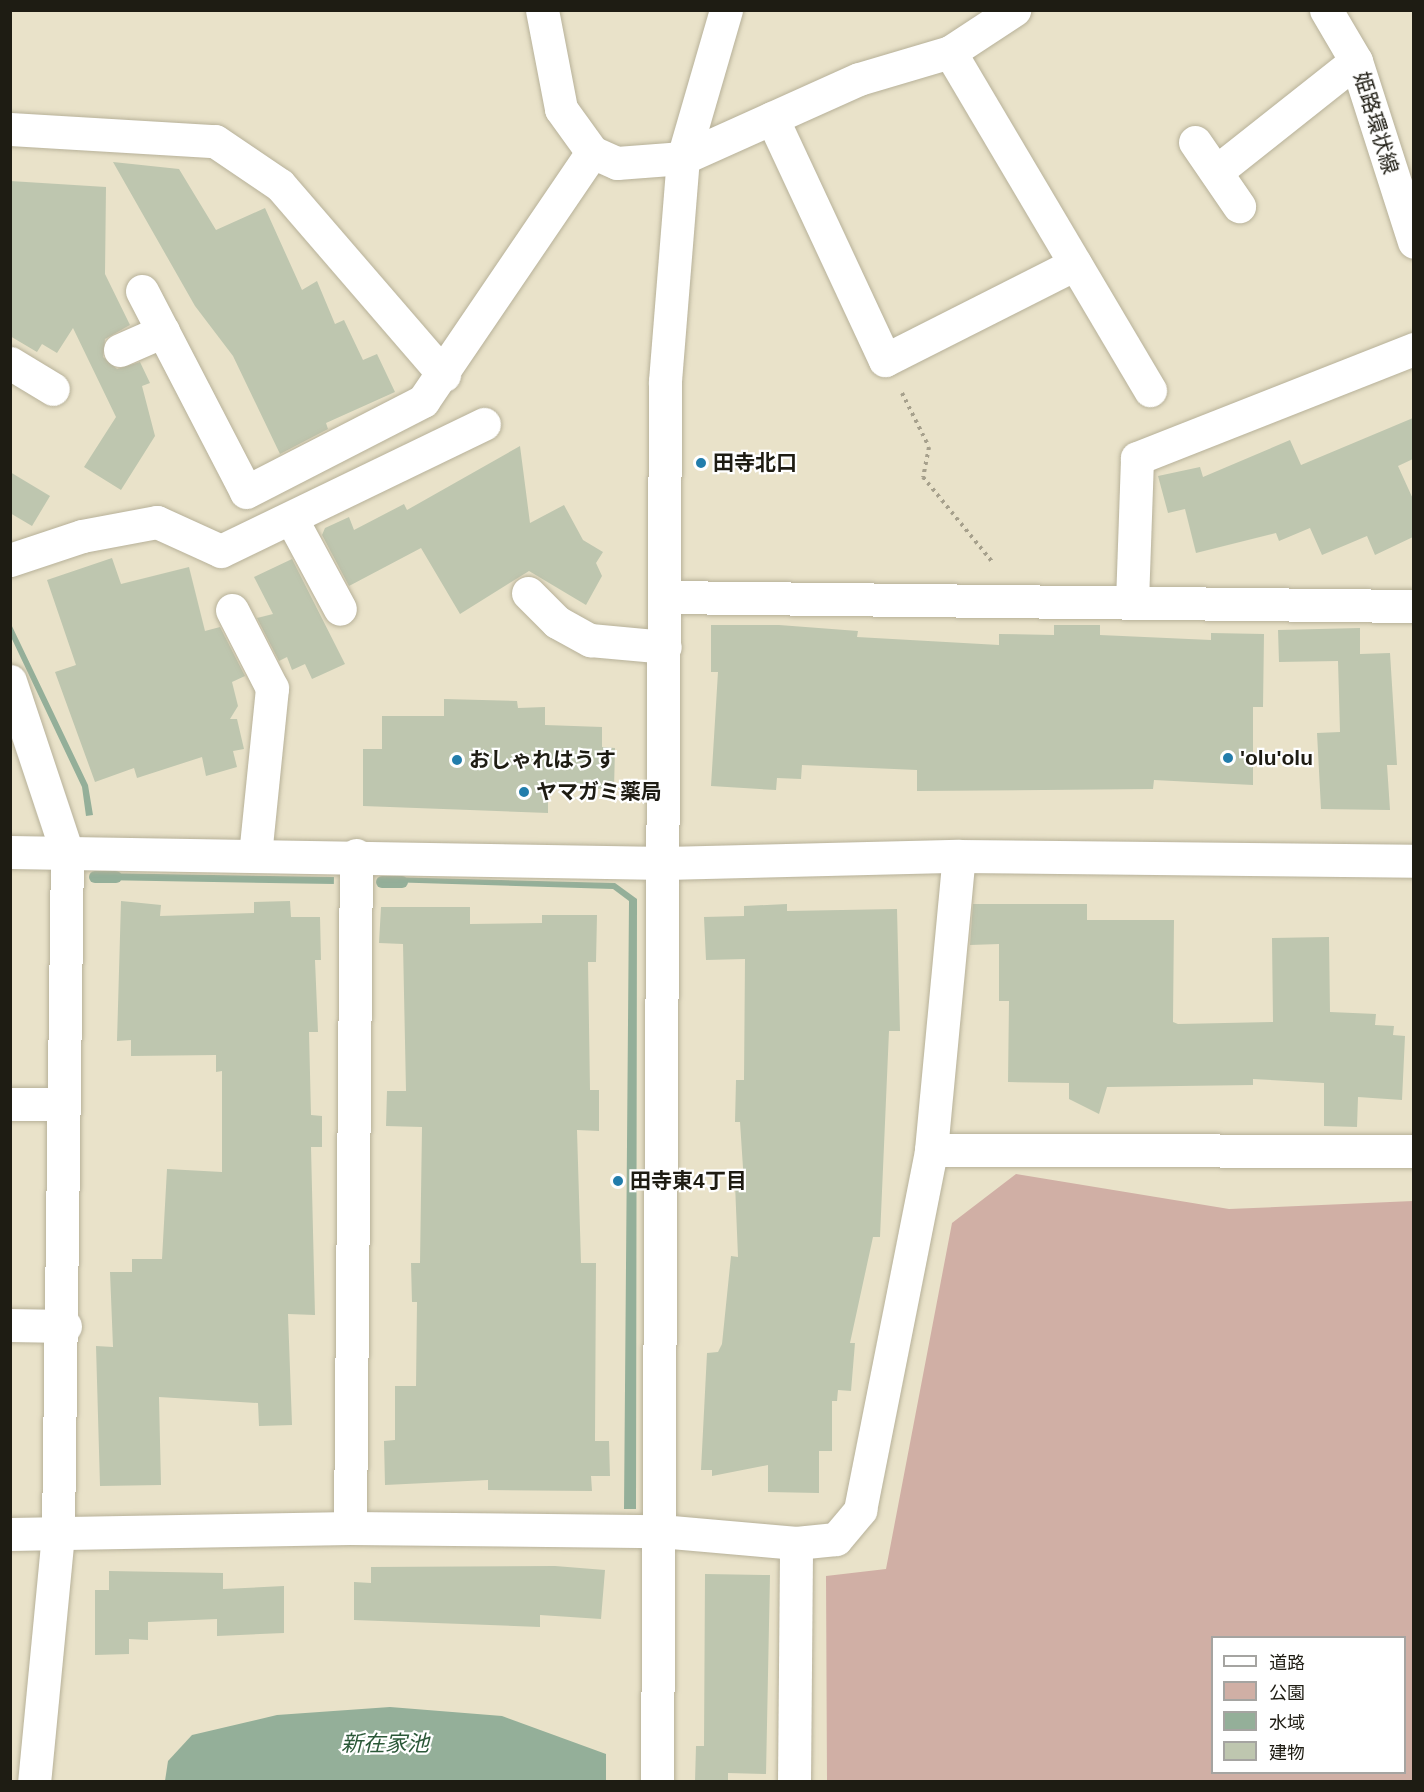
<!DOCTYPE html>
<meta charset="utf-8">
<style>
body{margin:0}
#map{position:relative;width:1424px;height:1792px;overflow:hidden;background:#e9e2c9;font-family:Arial,"Noto Sans JP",sans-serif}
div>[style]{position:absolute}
.green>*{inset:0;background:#d0afa5}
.water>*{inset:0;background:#94af99;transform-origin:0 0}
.stream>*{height:12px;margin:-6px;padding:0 6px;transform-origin:6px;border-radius:6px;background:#94af99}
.building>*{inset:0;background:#bec6af}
.path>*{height:4px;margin-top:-2px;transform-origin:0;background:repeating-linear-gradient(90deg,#a6a08c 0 3px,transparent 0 7.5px)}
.roads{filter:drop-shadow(0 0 2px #b7b199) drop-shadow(0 0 2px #b7b199)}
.minor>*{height:33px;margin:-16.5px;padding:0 16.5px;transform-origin:16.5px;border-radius:16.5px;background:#fff}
.major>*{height:33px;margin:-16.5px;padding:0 16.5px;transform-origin:16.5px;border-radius:16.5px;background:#fff}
.dots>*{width:16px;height:16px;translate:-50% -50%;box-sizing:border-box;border:3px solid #fff;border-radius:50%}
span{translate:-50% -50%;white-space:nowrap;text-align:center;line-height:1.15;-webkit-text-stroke:4.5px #fff;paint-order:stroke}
.street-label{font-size:21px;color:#1e1c13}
.poi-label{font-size:21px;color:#1e1c13;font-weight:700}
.left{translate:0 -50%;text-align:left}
.water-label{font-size:22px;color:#2b5838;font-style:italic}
.frame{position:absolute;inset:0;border:12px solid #1e1c13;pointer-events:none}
.legend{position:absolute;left:1211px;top:1636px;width:195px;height:138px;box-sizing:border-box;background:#fff;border:2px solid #a5a4a1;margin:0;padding:8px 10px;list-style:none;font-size:18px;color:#1e1c13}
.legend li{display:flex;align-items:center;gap:12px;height:30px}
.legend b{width:30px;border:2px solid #a5a4a1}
</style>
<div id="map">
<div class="green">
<i style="clip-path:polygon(evenodd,1016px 1174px,1229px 1209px,1413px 1201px,1413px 1781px,827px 1781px,826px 1576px,886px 1569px,952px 1223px,1016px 1174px,1212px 1638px,1404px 1638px,1404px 1772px,1212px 1772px,1212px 1638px)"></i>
</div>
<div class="water">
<i style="clip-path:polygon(10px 622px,88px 785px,93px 815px,86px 816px,82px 787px,11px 637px)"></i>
<i style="left:99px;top:873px;width:235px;height:7px;rotate:1deg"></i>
<i style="clip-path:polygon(387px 877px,615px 883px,637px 899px,636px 1509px,624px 1509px,629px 901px,613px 889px,386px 882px)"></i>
<i style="clip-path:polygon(390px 1707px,502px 1716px,606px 1754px,606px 1781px,165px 1781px,168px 1761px,192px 1735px,277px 1715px)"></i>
</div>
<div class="stream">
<i style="left:95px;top:877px;width:21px"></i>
<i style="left:382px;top:882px;width:20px"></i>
</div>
<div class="building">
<i style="clip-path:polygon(113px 162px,179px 169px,216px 230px,265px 208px,302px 290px,317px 281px,335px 324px,344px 320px,363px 360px,377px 354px,395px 392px,326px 423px,328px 429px,280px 454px,233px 356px,195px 306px)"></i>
<i style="clip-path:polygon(10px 181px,106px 187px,105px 274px,130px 325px,105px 339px,103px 357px,117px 369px,140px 362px,150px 383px,142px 386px,155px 436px,121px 490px,84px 467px,116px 417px,73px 328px,57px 353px,42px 344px,37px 352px,10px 336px)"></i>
<i style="clip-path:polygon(1413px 418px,1413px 459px,1398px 466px,1413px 499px,1413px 537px,1375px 555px,1367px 536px,1322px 555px,1310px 528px,1279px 541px,1276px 533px,1196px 553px,1185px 509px,1168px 513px,1158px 476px,1200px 467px,1203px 477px,1290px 440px,1301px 465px)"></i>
<i style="clip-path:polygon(520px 446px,530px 523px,564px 505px,583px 540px,603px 552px,596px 563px,602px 576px,586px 605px,529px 571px,460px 614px,421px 548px,349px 586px,322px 535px,325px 528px,349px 517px,354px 530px,404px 504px,407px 510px)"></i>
<i style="clip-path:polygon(10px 472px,50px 496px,32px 526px,10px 513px)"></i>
<i style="clip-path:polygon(112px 558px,121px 584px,189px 567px,205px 631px,220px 627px,245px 676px,232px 682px,238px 706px,230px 719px,237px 719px,244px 749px,233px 751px,237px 767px,206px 776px,202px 757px,137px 778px,134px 768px,95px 782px,55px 672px,76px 665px,47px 580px)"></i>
<i style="clip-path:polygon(292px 559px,345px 664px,312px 679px,305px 664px,292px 670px,287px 657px,279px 661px,257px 618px,273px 614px,254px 577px)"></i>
<i style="clip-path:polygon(711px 625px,779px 625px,858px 631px,857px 637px,999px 645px,999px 634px,1054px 635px,1054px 625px,1100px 625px,1100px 635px,1211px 640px,1211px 633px,1264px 634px,1263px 707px,1253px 707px,1253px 785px,1154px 780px,1153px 789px,917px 791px,917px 770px,802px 765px,801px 779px,777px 778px,776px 790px,711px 786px,718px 672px,711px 672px)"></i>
<i style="clip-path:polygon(1360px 628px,1360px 654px,1390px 653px,1397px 765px,1387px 765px,1390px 810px,1321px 809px,1317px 733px,1340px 732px,1338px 661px,1279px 662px,1278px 630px)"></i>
<i style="clip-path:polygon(444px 699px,517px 701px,518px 708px,545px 707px,545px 725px,602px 727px,602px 747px,615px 748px,614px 789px,548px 788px,548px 813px,363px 806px,363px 749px,382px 749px,382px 716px,444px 716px)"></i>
<i style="clip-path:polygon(121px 901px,161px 905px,160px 916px,254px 913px,254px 902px,290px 901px,291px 917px,320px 917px,321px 960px,315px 960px,318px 1032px,309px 1032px,311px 1115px,322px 1116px,322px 1147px,311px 1147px,315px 1315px,288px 1314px,292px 1425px,259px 1426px,258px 1403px,159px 1397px,161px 1485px,100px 1486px,96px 1346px,113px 1347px,110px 1272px,132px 1272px,132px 1259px,162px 1259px,167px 1169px,222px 1172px,222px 1071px,216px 1072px,216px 1055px,131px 1056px,131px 1040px,117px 1041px)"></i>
<i style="clip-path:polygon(787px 904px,787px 911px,897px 909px,900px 1031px,889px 1031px,880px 1237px,873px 1237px,850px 1343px,855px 1343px,851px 1391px,838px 1390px,837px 1401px,832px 1401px,832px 1451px,819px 1451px,819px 1493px,768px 1492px,768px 1465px,712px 1476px,712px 1470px,701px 1470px,707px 1353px,718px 1352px,722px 1344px,731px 1256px,738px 1257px,735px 1184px,744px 1183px,740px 1122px,735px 1122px,736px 1080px,744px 1080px,745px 959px,706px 960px,704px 917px,744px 916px,744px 906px)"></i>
<i style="clip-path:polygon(973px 904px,1087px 904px,1087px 920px,1174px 920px,1173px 1022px,1178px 1024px,1273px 1022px,1272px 938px,1329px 937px,1330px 1012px,1376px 1014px,1375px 1025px,1394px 1026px,1393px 1035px,1405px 1036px,1402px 1100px,1358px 1097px,1357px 1127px,1324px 1126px,1324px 1083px,1253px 1079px,1253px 1085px,1107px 1087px,1099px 1114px,1069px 1099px,1069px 1083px,1008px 1082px,1009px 1001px,999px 1001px,999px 944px,970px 945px)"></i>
<i style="clip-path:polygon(381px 907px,470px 907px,470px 924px,542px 923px,542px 915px,597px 915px,596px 962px,588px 962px,590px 1090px,599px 1090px,599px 1131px,577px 1130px,581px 1263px,596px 1263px,595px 1441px,609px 1441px,610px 1476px,591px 1476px,592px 1491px,488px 1490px,488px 1480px,385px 1485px,384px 1441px,395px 1440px,395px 1386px,416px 1386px,417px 1302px,412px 1302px,411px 1263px,420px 1263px,422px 1127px,386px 1126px,387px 1091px,406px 1091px,403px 944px,379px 943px)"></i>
<i style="clip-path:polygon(555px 1566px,605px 1570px,601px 1619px,540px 1615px,540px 1627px,354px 1620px,354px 1582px,371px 1583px,371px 1567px)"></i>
<i style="clip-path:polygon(109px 1571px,223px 1573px,223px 1589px,284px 1586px,284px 1633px,217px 1636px,217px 1619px,148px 1622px,148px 1640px,129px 1639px,129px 1654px,95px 1655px,95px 1590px,109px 1590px)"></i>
<i style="clip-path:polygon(705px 1574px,770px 1575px,766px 1774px,728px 1773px,728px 1782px,695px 1782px,696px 1746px,704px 1746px)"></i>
</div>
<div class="path">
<i style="left:902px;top:393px;width:60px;rotate:63.4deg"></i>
<i style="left:929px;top:447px;width:31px;rotate:101deg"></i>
<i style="left:923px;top:477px;width:112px;rotate:50.8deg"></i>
</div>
<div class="roads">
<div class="minor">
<i style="left:542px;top:10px;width:101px;rotate:79.1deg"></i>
<i style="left:561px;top:109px;width:53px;rotate:54.2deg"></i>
<i style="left:950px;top:52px;width:393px;rotate:59.4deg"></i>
<i style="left:772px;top:118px;width:267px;rotate:65deg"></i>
<i style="left:885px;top:360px;width:213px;rotate:-26.8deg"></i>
<i style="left:10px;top:129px;width:205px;rotate:3.4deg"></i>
<i style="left:215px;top:141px;width:78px;rotate:34.1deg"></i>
<i style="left:280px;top:185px;width:251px;rotate:49.2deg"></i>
<i style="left:1195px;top:142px;width:78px;rotate:55.5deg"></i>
<i style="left:1217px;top:171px;width:177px;rotate:-38.4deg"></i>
<i style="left:142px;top:291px;width:226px;rotate:62.6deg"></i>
<i style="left:246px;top:492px;width:199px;rotate:-27.2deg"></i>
<i style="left:423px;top:401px;width:301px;rotate:-55.8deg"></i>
<i style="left:592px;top:152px;width:27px;rotate:24deg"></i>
<i style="left:617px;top:163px;width:66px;rotate:-4.3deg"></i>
<i style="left:683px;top:158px;width:193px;rotate:-24.2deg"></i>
<i style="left:859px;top:79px;width:95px;rotate:-16.5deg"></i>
<i style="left:950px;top:52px;width:77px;rotate:-33.3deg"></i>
<i style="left:120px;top:350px;width:47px;rotate:-23.8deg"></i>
<i style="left:10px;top:363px;width:50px;rotate:31.2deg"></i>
<i style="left:291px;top:518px;width:103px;rotate:61.7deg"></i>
<i style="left:10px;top:560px;width:76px;rotate:-18.4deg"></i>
<i style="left:82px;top:536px;width:76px;rotate:-10.6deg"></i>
<i style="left:157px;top:522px;width:70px;rotate:24.4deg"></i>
<i style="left:221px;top:551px;width:292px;rotate:-25.8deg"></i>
<i style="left:528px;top:593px;width:41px;rotate:45deg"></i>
<i style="left:557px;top:622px;width:38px;rotate:29deg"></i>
<i style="left:590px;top:640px;width:75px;rotate:5.3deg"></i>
<i style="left:665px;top:597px;width:749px;rotate:0.69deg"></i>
<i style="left:1132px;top:602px;width:144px;rotate:-88deg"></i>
<i style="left:1137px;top:458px;width:298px;rotate:-21.5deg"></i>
<i style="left:232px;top:610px;width:88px;rotate:62.9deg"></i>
<i style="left:272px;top:688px;width:167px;rotate:95.8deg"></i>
<i style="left:10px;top:681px;width:180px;rotate:71.6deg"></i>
<i style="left:67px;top:852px;width:682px;rotate:90.76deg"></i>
<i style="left:58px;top:1534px;width:249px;rotate:95.5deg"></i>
<i style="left:10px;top:852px;width:655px;rotate:0.96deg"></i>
<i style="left:665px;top:863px;width:294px;rotate:-1.4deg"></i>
<i style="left:959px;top:856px;width:455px;rotate:0.6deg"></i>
<i style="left:10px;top:1104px;width:53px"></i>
<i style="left:931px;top:1150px;width:483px;rotate:0.1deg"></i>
<i style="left:10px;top:1325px;width:55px;rotate:1deg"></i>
<i style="left:350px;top:1528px;width:673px;rotate:-89.49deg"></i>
<i style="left:10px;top:1534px;width:340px;rotate:-1deg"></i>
<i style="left:350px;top:1528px;width:310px;rotate:0.6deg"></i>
<i style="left:660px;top:1531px;width:137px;rotate:5deg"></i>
<i style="left:796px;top:1543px;width:40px;rotate:-5.7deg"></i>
<i style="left:836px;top:1539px;width:38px;rotate:-50deg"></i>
<i style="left:860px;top:1510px;width:367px;rotate:-78.8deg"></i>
<i style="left:931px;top:1150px;width:295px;rotate:-84.6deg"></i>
<i style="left:657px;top:1782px;width:1401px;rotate:-89.67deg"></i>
<i style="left:665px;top:381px;width:224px;rotate:-85.4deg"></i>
<i style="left:683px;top:158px;width:154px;rotate:-73.8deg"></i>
<i style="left:794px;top:1782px;width:239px;rotate:-89.5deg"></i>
</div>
<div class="major">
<i style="left:1326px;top:10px;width:59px;rotate:59.5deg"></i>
<i style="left:1356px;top:61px;width:190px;rotate:72.2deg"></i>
</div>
</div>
<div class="dots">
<i style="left:701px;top:463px;background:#227dab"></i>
<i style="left:1228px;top:758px;background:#227dab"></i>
<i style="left:457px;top:760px;background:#227dab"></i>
<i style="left:524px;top:792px;background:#227dab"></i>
<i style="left:618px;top:1181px;background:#227dab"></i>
</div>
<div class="street-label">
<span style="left:1376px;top:123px;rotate:73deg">姫路環状線</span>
</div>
<div class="poi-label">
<span class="left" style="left:713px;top:463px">田寺北口</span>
<span class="left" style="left:1240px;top:758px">'olu'olu</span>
<span class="left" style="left:469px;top:760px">おしゃれはうす</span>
<span class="left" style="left:536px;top:792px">ヤマガミ薬局</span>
<span class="left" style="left:630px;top:1181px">田寺東4丁目</span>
</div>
<div class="water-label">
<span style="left:385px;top:1744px">新在家池</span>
</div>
<div class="frame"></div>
<ul class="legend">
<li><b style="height:8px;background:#fff"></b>道路</li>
<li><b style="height:16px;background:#d0afa5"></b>公園</li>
<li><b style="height:16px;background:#94af99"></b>水域</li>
<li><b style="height:16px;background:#bec6af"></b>建物</li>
</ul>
</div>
